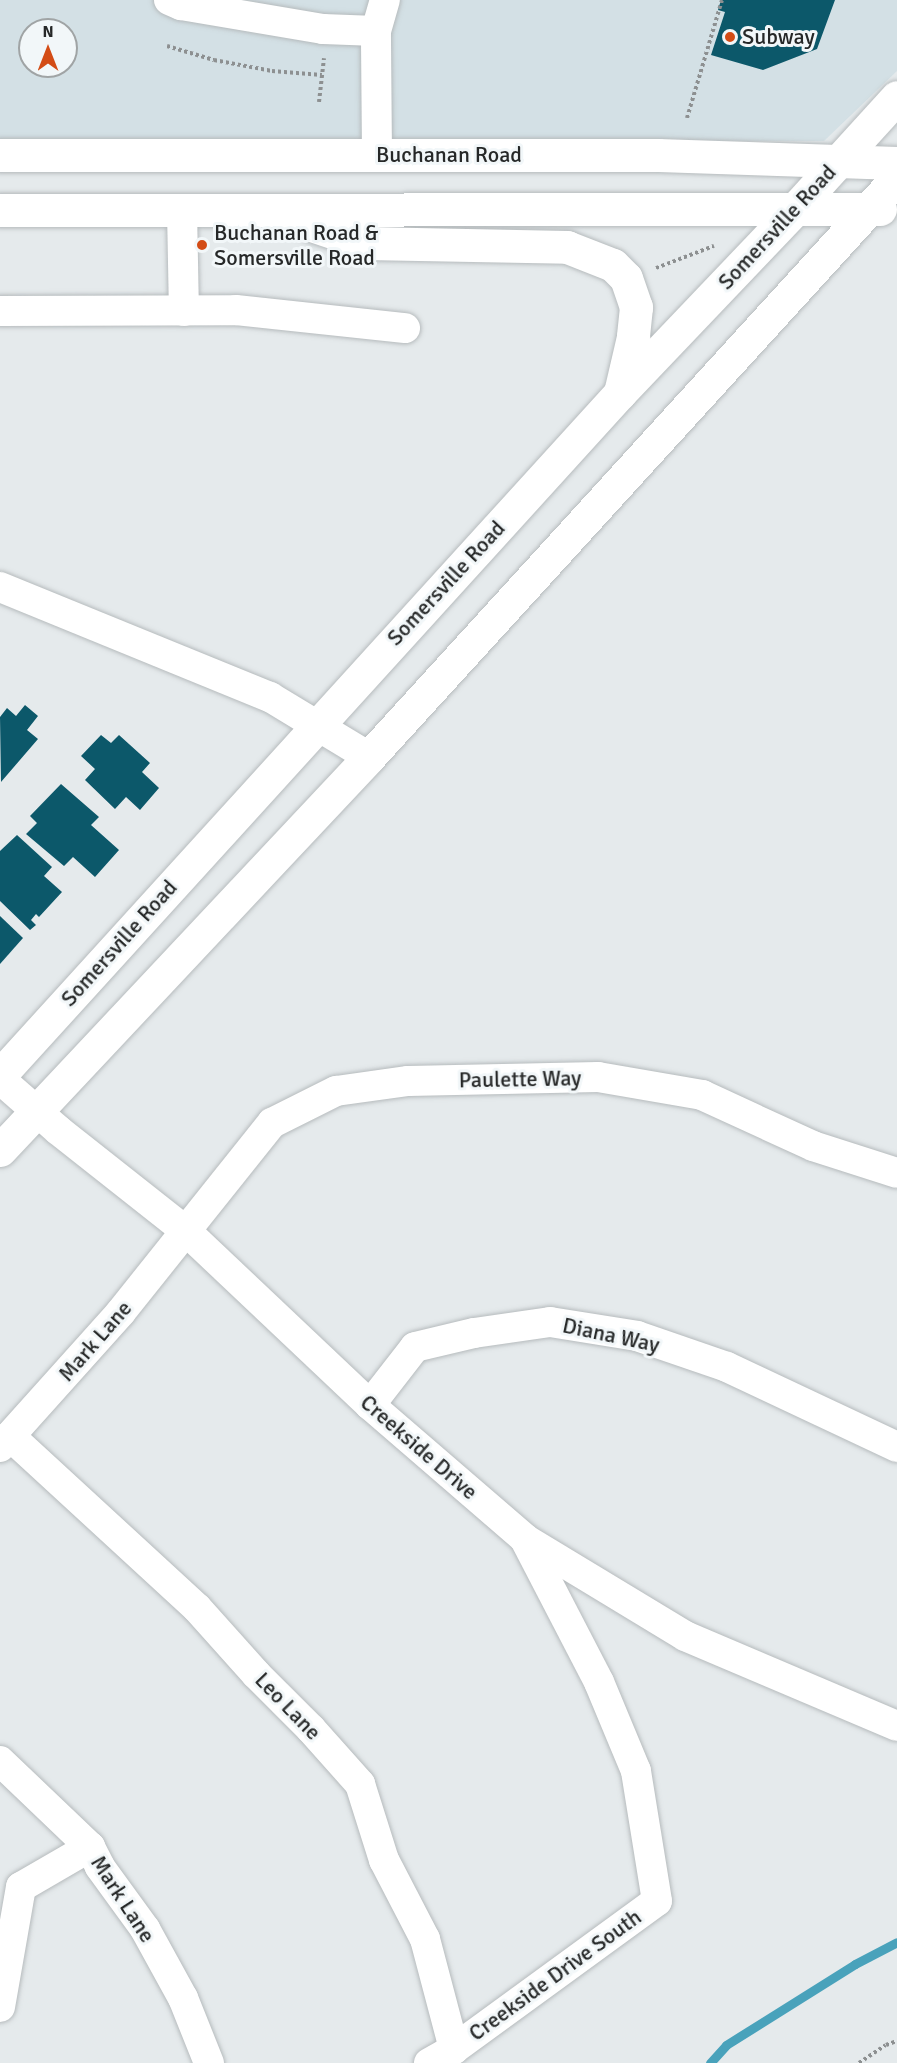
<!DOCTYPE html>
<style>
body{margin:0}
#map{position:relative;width:897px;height:2063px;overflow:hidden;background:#e5eaec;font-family:Signika,sans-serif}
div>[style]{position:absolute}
.built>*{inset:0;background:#d3e0e5}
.stream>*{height:9px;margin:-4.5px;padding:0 4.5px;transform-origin:4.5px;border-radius:4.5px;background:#49a2bb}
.building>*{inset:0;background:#0c586a}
.path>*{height:4px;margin-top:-2px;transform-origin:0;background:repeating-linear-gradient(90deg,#8d9091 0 3px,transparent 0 6px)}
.roads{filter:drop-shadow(0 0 2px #b6bbbd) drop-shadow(0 0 2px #b6bbbd)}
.minor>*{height:30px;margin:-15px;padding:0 15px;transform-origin:15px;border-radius:15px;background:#fff}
.major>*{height:33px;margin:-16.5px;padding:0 16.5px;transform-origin:16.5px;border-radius:16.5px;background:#fff}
.dots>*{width:16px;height:16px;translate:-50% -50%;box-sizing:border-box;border:3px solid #f2f7f9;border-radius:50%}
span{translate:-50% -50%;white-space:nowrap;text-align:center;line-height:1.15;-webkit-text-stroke:6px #f2f7f9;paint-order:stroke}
.poi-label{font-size:22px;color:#262828}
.left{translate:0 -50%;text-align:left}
.street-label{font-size:22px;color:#262828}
.north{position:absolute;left:18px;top:18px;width:60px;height:60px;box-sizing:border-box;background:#f2f7f9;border:2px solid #a0a4a5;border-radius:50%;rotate:0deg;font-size:16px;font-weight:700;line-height:24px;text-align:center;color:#262828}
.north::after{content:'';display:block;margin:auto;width:21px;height:27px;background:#d34c16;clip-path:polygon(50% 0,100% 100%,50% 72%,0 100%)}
</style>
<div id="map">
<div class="built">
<i style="clip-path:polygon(evenodd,0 0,897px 0,897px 71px,824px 141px,0 140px,0 0,30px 30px,66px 30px,66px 66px,30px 66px,30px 30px)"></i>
</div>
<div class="stream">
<i style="left:710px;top:2063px;width:24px;rotate:-48deg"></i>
<i style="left:726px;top:2045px;width:152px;rotate:-32.1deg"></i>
<i style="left:855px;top:1964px;width:47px;rotate:-27.6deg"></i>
</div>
<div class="building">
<i style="clip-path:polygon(721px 0,835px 0,817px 49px,763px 70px,711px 55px,725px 12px,718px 10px)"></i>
<i style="clip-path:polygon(25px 705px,38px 716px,27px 730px,38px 739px,1px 782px,0 717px,7px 708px,16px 716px)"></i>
<i style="clip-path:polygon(101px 735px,111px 743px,119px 735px,150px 763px,142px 772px,159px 788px,140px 810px,126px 797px,115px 809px,85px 780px,95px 769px,81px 756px)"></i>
<i style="clip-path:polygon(61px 784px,99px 817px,91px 825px,119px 850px,95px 877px,73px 857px,64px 866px,26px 834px,37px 823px,30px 816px)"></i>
<i style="clip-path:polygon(17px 835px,52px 867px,44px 876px,62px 892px,39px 917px,36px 914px,31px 920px,36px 925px,30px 930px,0 901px,0 851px)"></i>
<i style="clip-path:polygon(0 916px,23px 938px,0 964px)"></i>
</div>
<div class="path">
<i style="left:167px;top:46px;width:49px;rotate:16.6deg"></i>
<i style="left:214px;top:60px;width:59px;rotate:10.7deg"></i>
<i style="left:272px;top:71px;width:50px;rotate:4.6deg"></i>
<i style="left:319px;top:102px;width:44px;rotate:-83.5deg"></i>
<i style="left:687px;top:118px;width:123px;rotate:-73.5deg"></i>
<i style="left:656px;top:268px;width:62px;rotate:-20.8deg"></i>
<i style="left:859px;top:2063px;width:32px;rotate:-34deg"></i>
<i style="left:886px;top:2045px;width:12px;rotate:-20deg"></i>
</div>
<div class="roads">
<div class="minor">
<i style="left:169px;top:0;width:13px;rotate:23deg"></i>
<i style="left:181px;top:5px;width:144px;rotate:9.6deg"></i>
<i style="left:323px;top:29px;width:53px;rotate:2.2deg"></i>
<i style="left:377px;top:155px;width:124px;rotate:-90.5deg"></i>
<i style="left:376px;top:31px;width:32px;rotate:-74deg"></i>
<i style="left:182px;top:210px;width:101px;rotate:88.9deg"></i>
<i style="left:0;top:311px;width:236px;rotate:-0.2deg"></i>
<i style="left:236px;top:310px;width:170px;rotate:6.1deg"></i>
<i style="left:0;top:587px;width:292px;rotate:22.2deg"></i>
<i style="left:270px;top:697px;width:116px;rotate:31.2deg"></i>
<i style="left:0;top:1079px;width:77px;rotate:41.3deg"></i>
<i style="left:58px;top:1130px;width:164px;rotate:38.3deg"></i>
<i style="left:187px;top:1232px;width:252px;rotate:43.4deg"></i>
<i style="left:370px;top:1405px;width:205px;rotate:40.8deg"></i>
<i style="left:525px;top:1539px;width:187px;rotate:31.2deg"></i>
<i style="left:685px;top:1636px;width:230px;rotate:23deg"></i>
<i style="left:370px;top:1405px;width:73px;rotate:-52.2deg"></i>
<i style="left:415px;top:1347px;width:61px;rotate:-13.3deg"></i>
<i style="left:474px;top:1333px;width:77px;rotate:-8.2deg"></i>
<i style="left:550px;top:1322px;width:88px;rotate:9.1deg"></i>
<i style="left:637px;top:1336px;width:95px;rotate:19deg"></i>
<i style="left:727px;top:1367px;width:188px;rotate:25.2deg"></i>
<i style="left:10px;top:1436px;width:254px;rotate:42.6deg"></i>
<i style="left:197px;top:1608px;width:89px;rotate:48.2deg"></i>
<i style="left:256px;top:1674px;width:78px;rotate:45deg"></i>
<i style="left:311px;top:1729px;width:74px;rotate:48.3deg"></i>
<i style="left:360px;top:1784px;width:80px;rotate:72.5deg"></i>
<i style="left:384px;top:1860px;width:89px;rotate:62.6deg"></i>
<i style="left:425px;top:1939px;width:114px;rotate:75.2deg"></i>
<i style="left:0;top:1447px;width:181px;rotate:-48.1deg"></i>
<i style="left:121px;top:1312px;width:242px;rotate:-51.4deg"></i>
<i style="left:272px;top:1123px;width:72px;rotate:-26.6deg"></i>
<i style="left:336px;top:1091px;width:73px;rotate:-7.9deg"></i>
<i style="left:408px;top:1081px;width:190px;rotate:-1.2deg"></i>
<i style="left:598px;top:1077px;width:106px;rotate:9.8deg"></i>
<i style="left:702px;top:1095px;width:122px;rotate:24.7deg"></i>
<i style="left:813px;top:1146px;width:88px;rotate:17.8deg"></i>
<i style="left:0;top:1761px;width:124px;rotate:43.7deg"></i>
<i style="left:90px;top:1847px;width:22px;rotate:63deg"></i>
<i style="left:100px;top:1867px;width:77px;rotate:54deg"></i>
<i style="left:145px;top:1929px;width:79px;rotate:61.2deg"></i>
<i style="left:183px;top:1998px;width:70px;rotate:68.2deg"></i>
<i style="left:0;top:2007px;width:122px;rotate:-80.1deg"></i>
<i style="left:21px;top:1887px;width:80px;rotate:-30.1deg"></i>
<i style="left:429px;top:2063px;width:29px;rotate:-29deg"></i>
<i style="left:454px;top:2049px;width:251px;rotate:-36.1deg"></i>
<i style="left:657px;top:1901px;width:132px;rotate:-99.2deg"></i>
<i style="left:636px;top:1771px;width:96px;rotate:-112.6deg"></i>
<i style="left:599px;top:1682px;width:161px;rotate:-117.4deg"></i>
</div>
<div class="major">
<i style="left:0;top:155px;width:658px"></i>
<i style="left:658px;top:155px;width:239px;rotate:1.9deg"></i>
<i style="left:0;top:210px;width:880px;rotate:-0.07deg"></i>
<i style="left:294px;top:219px;width:75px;rotate:18.7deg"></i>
<i style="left:365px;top:243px;width:202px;rotate:1.1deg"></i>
<i style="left:567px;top:247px;width:49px;rotate:21.4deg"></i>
<i style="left:613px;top:265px;width:18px;rotate:45deg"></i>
<i style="left:626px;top:278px;width:31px;rotate:71deg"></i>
<i style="left:636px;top:307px;width:30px;rotate:96deg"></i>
<i style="left:633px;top:337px;width:57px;rotate:103.1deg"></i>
<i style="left:0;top:1075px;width:922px;rotate:-47.73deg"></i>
<i style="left:620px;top:393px;width:254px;rotate:-46.4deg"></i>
<i style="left:795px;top:209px;width:151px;rotate:-47.7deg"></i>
<i style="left:0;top:1150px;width:539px;rotate:-46.8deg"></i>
<i style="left:369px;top:757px;width:784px;rotate:-47.64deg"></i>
</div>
</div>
<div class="dots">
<i style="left:730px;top:37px;background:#d34c16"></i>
<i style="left:202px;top:245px;background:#d34c16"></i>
</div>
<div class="poi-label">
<span class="left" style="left:742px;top:37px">Subway</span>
<span class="left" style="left:214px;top:245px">Buchanan Road &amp;<br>Somersville Road</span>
</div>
<div class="street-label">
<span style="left:449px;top:155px">Buchanan Road</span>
<span style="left:777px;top:227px;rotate:-47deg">Somersville Road</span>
<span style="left:446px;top:583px;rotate:-47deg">Somersville Road</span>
<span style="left:119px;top:943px;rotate:-48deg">Somersville Road</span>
<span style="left:520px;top:1079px;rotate:-1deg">Paulette Way</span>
<span style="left:611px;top:1335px;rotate:12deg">Diana Way</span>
<span style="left:95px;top:1341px;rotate:-49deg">Mark Lane</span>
<span style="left:419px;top:1447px;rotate:41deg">Creekside Drive</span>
<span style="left:288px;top:1706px;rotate:46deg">Leo Lane</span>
<span style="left:123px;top:1899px;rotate:57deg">Mark Lane</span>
<span style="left:555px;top:1975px;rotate:-36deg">Creekside Drive South</span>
</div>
<div class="north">N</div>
</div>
